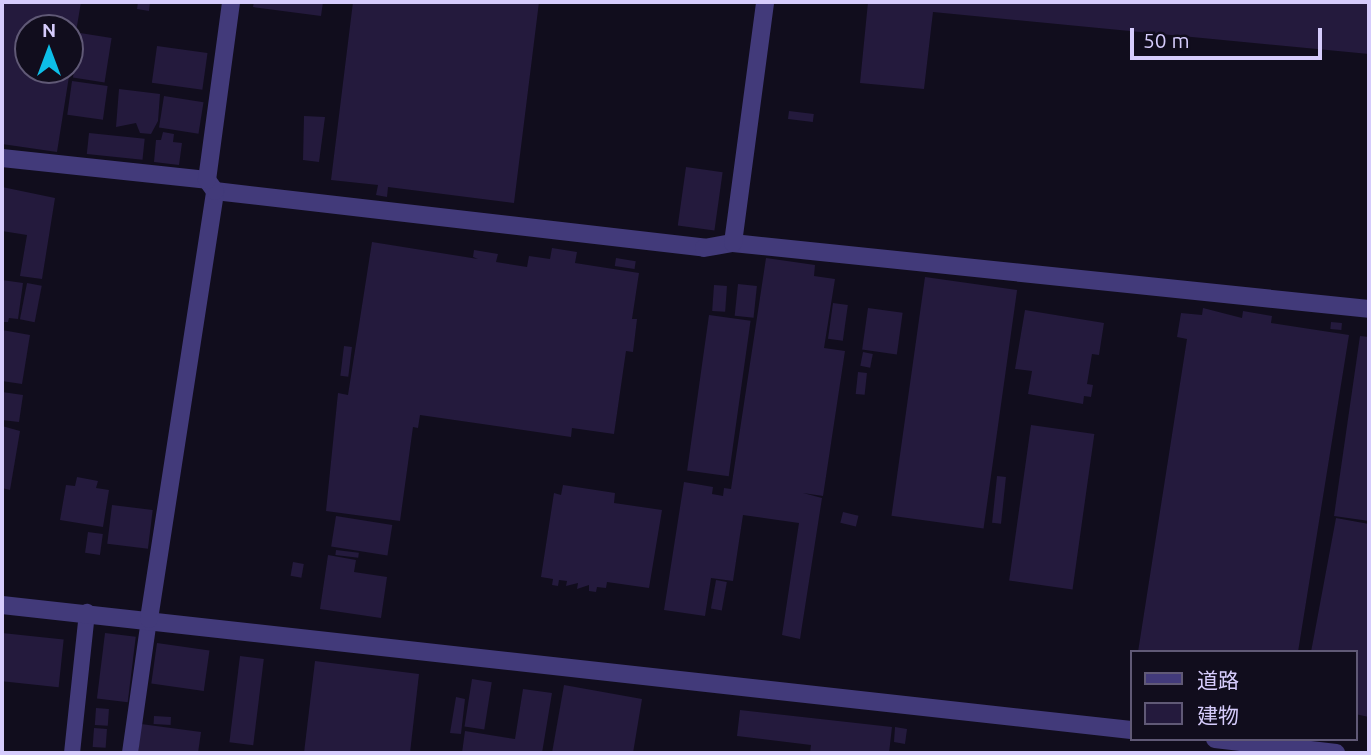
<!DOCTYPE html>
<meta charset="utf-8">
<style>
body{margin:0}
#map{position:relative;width:1371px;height:755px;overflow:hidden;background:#110d1d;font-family:Ubuntu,"Noto Sans JP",sans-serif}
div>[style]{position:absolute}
.building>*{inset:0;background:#241a3d;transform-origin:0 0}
.service>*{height:16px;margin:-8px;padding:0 8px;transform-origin:8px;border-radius:8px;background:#423a7a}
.minor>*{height:18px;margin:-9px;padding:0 9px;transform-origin:9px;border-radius:9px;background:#423a7a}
span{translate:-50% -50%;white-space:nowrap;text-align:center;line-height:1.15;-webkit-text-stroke:6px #110d1d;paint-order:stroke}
.frame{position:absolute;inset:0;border:4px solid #d6ccfc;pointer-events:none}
.legend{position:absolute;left:1130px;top:650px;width:228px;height:91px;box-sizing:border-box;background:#110d1d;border:2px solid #605976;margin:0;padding:9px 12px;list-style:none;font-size:21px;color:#d6ccfc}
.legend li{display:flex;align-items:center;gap:14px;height:35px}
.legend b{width:35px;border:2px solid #605976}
.north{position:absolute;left:14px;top:14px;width:70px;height:70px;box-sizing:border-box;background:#110d1d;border:2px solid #605976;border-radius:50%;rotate:0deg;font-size:19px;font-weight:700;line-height:28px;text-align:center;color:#d6ccfc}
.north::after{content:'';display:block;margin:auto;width:24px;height:32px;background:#0dbee8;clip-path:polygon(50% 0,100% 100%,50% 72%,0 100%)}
.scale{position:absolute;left:1130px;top:28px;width:192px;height:32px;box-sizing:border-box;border:4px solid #d6ccfc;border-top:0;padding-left:9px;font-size:21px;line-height:24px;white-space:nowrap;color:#d6ccfc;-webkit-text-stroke:5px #110d1d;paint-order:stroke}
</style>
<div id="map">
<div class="building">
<i style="clip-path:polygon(2px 2px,81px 2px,71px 62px,70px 28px,28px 28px,28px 70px,70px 70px,57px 152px,2px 144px)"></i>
<i style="clip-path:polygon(138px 2px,150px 2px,149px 11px,137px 9px)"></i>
<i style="clip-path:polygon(254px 2px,323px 2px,321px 16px,253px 7px)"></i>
<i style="clip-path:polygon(353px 2px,539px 2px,514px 203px,388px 187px,387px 197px,376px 195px,378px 185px,331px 180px)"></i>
<i style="clip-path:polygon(868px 2px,1369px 2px,1369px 54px,933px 12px,924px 89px,860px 83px)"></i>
<i style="left:80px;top:33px;width:32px;height:45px;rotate:9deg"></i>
<i style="left:157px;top:46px;width:51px;height:37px;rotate:8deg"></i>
<i style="left:72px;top:81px;width:36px;height:34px;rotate:8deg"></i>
<i style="clip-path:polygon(119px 89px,160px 94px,158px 121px,151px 134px,140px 133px,136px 123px,116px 127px)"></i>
<i style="left:164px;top:96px;width:40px;height:32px;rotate:9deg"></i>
<i style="left:789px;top:111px;width:25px;height:8px;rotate:7deg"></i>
<i style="clip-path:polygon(304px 116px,325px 117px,319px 162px,303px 160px)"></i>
<i style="clip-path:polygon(163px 132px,174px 134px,173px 142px,182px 143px,179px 165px,154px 162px,156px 140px,161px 140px)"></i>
<i style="left:89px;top:133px;width:56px;height:21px;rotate:6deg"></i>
<i style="left:686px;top:167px;width:37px;height:59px;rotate:8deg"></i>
<i style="clip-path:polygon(2px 187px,55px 198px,42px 279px,20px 276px,27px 235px,2px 231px)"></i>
<i style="clip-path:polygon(372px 242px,478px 259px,473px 257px,474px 250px,498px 254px,496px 262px,527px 267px,529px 256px,550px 259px,552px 248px,577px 252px,575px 263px,639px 273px,632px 319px,637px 319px,633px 352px,626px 351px,614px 434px,572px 428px,571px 437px,420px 415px,418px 428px,413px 427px,400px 521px,326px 511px,338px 393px,348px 395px)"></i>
<i style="left:616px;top:258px;width:20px;height:8px;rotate:9deg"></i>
<i style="clip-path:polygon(766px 258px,815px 265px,814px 276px,835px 279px,824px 348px,845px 351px,823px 496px,803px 493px,822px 498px,800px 639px,782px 635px,799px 523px,743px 515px,733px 581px,711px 578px,705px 616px,664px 610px,684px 482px,713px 487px,712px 494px,723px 496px,724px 488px,731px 489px)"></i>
<i style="left:925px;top:277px;width:93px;height:241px;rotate:8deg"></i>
<i style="clip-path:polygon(2px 280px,23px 283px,18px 319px,9px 318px,8px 322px,2px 322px)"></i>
<i style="left:27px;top:283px;width:15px;height:37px;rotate:11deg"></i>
<i style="left:738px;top:284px;width:19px;height:32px;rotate:6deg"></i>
<i style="left:714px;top:285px;width:13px;height:26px;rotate:4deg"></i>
<i style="left:833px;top:303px;width:15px;height:36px;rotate:8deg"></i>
<i style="left:868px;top:308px;width:35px;height:42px;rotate:8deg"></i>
<i style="clip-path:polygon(1203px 308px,1242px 318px,1243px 311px,1272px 316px,1271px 323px,1349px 335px,1298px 652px,1138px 652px,1187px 339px,1177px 337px,1181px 313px,1202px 315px)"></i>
<i style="clip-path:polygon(1025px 310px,1104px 323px,1099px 355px,1092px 354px,1087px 384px,1093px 385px,1091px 397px,1084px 396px,1083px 404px,1028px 394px,1032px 371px,1015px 369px)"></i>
<i style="left:709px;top:315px;width:42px;height:157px;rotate:8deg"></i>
<i style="left:1331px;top:322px;width:11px;height:7px;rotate:5deg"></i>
<i style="clip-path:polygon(2px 330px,30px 335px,22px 384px,2px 381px)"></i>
<i style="clip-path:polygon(1360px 336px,1369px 337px,1369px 521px,1334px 516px)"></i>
<i style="left:344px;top:346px;width:8px;height:30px;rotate:7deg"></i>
<i style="left:863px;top:352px;width:10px;height:14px;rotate:11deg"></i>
<i style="left:858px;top:372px;width:9px;height:22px;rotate:6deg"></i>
<i style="clip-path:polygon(2px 392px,23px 395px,19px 422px,2px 420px)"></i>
<i style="left:1031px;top:425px;width:64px;height:157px;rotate:8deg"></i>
<i style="clip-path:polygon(2px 426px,20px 431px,10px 490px,2px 488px)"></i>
<i style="left:997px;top:476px;width:9px;height:47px;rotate:6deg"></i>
<i style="clip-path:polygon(77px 477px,98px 481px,96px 488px,109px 490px,103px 527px,60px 520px,66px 485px,75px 486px)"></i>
<i style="clip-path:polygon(563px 485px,615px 493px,614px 503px,662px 510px,649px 588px,607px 582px,606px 588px,597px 587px,596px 592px,589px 591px,589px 585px,577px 589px,578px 583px,566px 586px,567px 581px,559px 580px,558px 586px,552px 585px,553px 579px,541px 577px,554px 493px,561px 495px)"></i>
<i style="left:112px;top:505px;width:41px;height:39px;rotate:7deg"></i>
<i style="left:843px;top:512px;width:16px;height:11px;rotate:14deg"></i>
<i style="left:336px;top:516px;width:57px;height:31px;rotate:9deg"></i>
<i style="clip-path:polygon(1336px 518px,1369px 524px,1369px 717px,1355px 714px,1355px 652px,1311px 652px)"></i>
<i style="left:88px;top:532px;width:15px;height:21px;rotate:8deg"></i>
<i style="left:336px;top:550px;width:23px;height:5px;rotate:7deg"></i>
<i style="clip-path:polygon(328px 555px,356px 560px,354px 572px,387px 577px,381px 618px,320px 609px)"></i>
<i style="left:293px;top:562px;width:11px;height:14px;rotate:10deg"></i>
<i style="left:716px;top:580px;width:11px;height:29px;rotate:10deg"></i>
<i style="left:2px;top:633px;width:62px;height:48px;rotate:6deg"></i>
<i style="left:105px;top:633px;width:31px;height:66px;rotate:7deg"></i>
<i style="left:157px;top:643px;width:53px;height:41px;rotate:8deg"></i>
<i style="left:240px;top:656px;width:24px;height:87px;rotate:7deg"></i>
<i style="clip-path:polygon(315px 661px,419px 674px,410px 753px,304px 753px)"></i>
<i style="left:472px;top:679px;width:20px;height:48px;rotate:9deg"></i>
<i style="clip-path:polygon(564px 685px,642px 699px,633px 753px,552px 753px)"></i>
<i style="clip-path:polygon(523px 689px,552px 693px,542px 753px,462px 753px,465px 731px,515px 739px)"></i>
<i style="clip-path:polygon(456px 697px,465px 699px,461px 734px,450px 733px)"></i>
<i style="left:96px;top:708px;width:13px;height:17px;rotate:4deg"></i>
<i style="clip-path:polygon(740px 710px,892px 727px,889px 753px,810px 753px,811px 745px,737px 736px)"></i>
<i style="left:154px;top:716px;width:17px;height:8px;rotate:3deg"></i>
<i style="clip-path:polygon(141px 724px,201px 732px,198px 753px,138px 753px)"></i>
<i style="clip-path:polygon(895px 727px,907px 729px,905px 744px,894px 742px)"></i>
<i style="left:94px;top:728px;width:13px;height:19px;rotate:4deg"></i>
</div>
<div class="service">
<i style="left:72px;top:753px;width:142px;rotate:-83.9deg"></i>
<i style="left:130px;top:753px;width:135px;rotate:-81.9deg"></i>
</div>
<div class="minor">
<i style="left:2px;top:158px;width:206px;rotate:6.1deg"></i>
<i style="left:215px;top:191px;width:492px;rotate:6.6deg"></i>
<i style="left:704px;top:248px;width:29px;rotate:-10deg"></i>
<i style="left:733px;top:243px;width:639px;rotate:5.92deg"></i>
<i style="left:733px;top:243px;width:243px;rotate:-82.4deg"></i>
<i style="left:2px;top:605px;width:1136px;rotate:6.32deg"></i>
<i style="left:149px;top:619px;width:433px;rotate:-81.2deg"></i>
<i style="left:215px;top:191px;width:14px;rotate:-126deg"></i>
<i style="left:207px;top:180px;width:180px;rotate:-82.3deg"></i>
<i style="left:1215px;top:739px;width:122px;rotate:6.6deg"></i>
</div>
<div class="frame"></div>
<ul class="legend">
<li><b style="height:9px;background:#423a7a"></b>道路</li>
<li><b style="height:19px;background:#241a3d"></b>建物</li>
</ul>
<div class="north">N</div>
<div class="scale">50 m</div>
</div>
